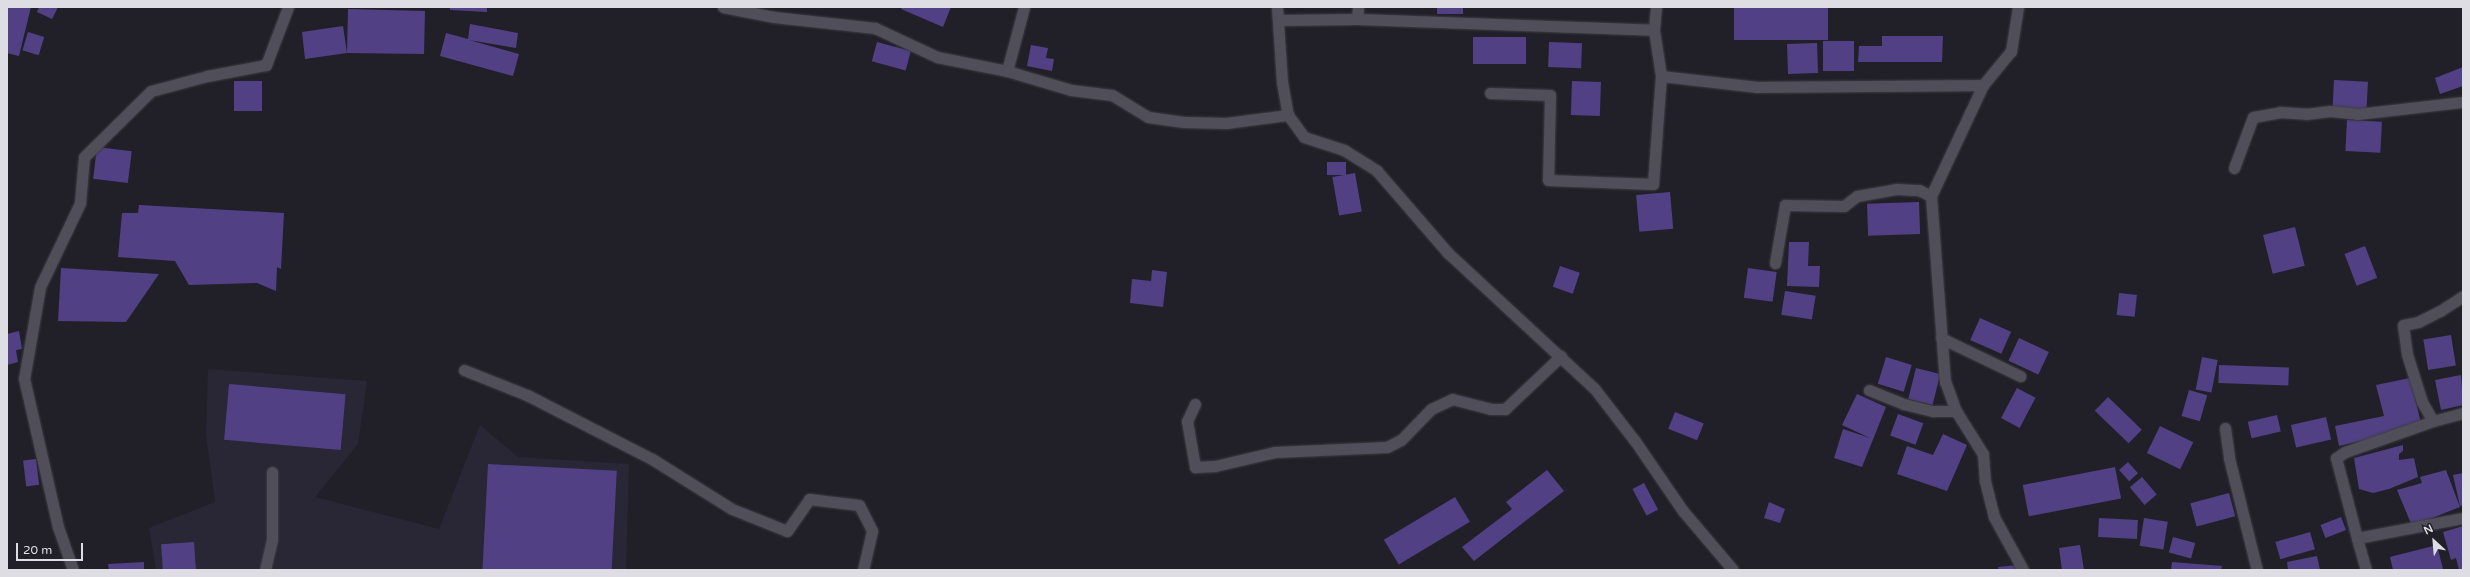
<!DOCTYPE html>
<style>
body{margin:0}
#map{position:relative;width:2470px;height:577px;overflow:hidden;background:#212029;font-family:"Varela Round",sans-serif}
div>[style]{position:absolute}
.built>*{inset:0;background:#292635}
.building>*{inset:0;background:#514083;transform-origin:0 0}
.roads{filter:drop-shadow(0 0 1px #3e3c43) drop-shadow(0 0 1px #3e3c43)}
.minor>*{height:11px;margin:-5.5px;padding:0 5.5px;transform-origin:5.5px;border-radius:5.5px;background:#504e59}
span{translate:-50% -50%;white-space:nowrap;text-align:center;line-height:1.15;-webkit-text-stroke:3px #212029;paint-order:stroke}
.frame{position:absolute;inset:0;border:8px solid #dedde3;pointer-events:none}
.north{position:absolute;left:2414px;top:521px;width:40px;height:40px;-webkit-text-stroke:3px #212029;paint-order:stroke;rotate:334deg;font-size:11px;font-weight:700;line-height:16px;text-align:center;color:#dedde3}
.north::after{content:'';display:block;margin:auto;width:14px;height:18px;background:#dedde3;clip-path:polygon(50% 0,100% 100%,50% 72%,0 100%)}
.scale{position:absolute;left:16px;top:543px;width:67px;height:18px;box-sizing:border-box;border:2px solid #dedde3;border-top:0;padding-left:5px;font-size:12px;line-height:14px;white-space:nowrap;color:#dedde3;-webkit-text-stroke:3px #212029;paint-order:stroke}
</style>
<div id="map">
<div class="built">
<i style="clip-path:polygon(208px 369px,367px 381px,358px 444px,315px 497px,439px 529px,480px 425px,518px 457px,629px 464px,626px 570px,156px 570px,149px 528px,215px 502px,206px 434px)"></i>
</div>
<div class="building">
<i style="clip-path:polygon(7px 7px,31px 7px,19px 56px,7px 53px)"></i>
<i style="clip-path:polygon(39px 7px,58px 7px,52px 19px,37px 12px)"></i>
<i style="clip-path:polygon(450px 7px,487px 7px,487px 12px,450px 10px)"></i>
<i style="clip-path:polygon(902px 7px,951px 7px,943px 27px,901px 9px)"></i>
<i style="left:1437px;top:7px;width:26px;height:7px"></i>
<i style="left:1734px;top:8px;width:94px;height:32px"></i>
<i style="clip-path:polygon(348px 9px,425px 11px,424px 54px,347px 53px,305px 59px,302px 32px,343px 26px,347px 53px)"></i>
<i style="clip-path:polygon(470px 24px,518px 33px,516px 48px,469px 40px,519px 54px,513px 76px,440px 56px,446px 33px,468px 39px)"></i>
<i style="left:28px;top:32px;width:17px;height:19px;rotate:17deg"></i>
<i style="clip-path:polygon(1882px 36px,1943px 36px,1942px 62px,1858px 62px,1859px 46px,1882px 46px)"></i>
<i style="left:1473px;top:37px;width:53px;height:27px"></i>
<i style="left:1854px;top:41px;width:30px;height:31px;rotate:90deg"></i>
<i style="left:877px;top:42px;width:35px;height:20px;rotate:15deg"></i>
<i style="left:1549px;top:42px;width:33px;height:25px;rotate:2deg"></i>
<i style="left:1817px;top:43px;width:30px;height:30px;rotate:88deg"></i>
<i style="clip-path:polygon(1031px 45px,1048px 48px,1046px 58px,1054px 59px,1052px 71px,1027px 66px)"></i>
<i style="clip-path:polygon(2463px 67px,2463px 86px,2440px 94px,2435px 78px)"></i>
<i style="left:2334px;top:80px;width:34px;height:28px;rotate:3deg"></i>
<i style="left:234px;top:81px;width:28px;height:30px"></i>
<i style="left:1572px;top:81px;width:29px;height:34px;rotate:2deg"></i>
<i style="left:2347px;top:120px;width:35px;height:31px;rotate:3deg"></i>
<i style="left:97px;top:147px;width:35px;height:32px;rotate:7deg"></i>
<i style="left:1327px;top:162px;width:19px;height:13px"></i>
<i style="left:1355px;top:173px;width:39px;height:23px;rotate:80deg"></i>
<i style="left:1670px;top:192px;width:37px;height:34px;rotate:85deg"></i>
<i style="left:1919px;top:202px;width:32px;height:52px;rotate:88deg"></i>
<i style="clip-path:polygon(139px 205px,284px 213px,281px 269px,277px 267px,276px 291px,257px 283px,189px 285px,175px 261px,118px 257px,122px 213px,138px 213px)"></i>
<i style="left:2295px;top:227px;width:40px;height:33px;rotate:76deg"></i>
<i style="clip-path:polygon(1789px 242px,1809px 242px,1808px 266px,1820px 266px,1819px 287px,1787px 286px)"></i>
<i style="left:2365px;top:246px;width:34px;height:22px;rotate:69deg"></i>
<i style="left:1560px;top:266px;width:21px;height:22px;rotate:19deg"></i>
<i style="clip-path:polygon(61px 268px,159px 274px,126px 322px,58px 321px)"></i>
<i style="left:1748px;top:268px;width:29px;height:30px;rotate:8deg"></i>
<i style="clip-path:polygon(1152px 270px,1167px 272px,1163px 307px,1130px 303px,1132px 279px,1151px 281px)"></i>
<i style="left:1785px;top:291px;width:31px;height:24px;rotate:9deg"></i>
<i style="left:2119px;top:293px;width:18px;height:22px;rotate:6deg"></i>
<i style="left:1980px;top:318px;width:34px;height:24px;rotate:24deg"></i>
<i style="clip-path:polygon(19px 331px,22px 349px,16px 350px,18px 362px,7px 365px,7px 334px)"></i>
<i style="left:2451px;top:335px;width:31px;height:28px;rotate:81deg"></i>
<i style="left:2019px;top:338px;width:33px;height:25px;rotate:25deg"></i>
<i style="left:1886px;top:357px;width:27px;height:28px;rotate:17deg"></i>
<i style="left:2202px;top:357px;width:16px;height:33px;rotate:11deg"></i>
<i style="left:2219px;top:365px;width:70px;height:18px;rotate:2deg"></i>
<i style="left:1916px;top:368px;width:25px;height:32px;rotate:14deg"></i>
<i style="clip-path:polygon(2461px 375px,2463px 405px,2441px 410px,2435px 380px)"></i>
<i style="clip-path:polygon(2410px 378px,2421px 423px,2386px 435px,2339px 446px,2335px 426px,2384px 416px,2376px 385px)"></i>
<i style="left:229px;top:384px;width:117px;height:56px;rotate:5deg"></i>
<i style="left:2017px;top:388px;width:21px;height:34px;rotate:28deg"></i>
<i style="left:2189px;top:390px;width:19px;height:27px;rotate:16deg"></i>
<i style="clip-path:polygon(1857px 394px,1886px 407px,1862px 467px,1834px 458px,1843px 429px,1870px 438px,1842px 425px)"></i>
<i style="left:2108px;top:397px;width:47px;height:19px;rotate:44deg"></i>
<i style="left:1675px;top:412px;width:31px;height:18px;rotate:22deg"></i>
<i style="left:1898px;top:414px;width:27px;height:23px;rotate:20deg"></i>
<i style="left:2277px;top:415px;width:17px;height:30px;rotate:77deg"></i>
<i style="left:2326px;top:417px;width:23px;height:36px;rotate:77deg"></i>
<i style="left:2160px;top:426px;width:37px;height:30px;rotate:26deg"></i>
<i style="clip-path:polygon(1943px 434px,1967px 445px,1947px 491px,1897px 474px,1907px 446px,1933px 455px)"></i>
<i style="clip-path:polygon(2403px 445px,2403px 451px,2399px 454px,2399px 460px,2414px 458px,2418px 477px,2389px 489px,2373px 493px,2359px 489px,2354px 458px)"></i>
<i style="left:36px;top:459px;width:26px;height:13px;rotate:83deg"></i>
<i style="left:2128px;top:462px;width:15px;height:12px;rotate:48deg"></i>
<i style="left:488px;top:464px;width:129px;height:106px;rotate:3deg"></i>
<i style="left:2115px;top:467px;width:32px;height:94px;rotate:79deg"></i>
<i style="clip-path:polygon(1547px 470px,1564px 491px,1474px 561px,1462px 547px,1512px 509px,1506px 502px)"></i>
<i style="clip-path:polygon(2446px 470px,2460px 507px,2412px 526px,2397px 490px,2422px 483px,2420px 477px)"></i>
<i style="clip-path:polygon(2463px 473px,2463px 505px,2460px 506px,2453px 475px)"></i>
<i style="left:2142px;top:477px;width:23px;height:16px;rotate:50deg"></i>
<i style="left:1644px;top:483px;width:30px;height:13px;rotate:62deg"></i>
<i style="left:2229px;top:493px;width:24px;height:40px;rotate:75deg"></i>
<i style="left:1455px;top:497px;width:29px;height:83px;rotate:59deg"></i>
<i style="clip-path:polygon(1769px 502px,1785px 509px,1780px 523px,1764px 518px)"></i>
<i style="left:2341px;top:517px;width:14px;height:22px;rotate:69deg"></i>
<i style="left:2099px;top:518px;width:39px;height:19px;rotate:3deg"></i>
<i style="left:2144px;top:518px;width:24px;height:28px;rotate:9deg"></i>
<i style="clip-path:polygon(2463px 526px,2463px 570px,2459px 570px,2456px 558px,2451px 560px,2443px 532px)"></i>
<i style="left:2310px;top:532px;width:18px;height:36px;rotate:74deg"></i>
<i style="left:2173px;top:537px;width:23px;height:16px;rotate:15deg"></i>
<i style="left:194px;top:542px;width:28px;height:33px;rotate:86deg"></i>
<i style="clip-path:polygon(2080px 545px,2084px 570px,2062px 570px,2059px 548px)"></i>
<i style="clip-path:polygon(2437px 545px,2443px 569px,2393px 570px,2390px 557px)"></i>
<i style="clip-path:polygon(2317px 556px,2320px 570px,2288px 570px,2287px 562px)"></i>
<i style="clip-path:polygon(144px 562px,144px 570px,109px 570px,108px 564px)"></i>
<i style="clip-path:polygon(2172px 562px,2222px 566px,2221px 570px,2171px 570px)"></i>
<i style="clip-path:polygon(2017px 565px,2017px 570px,1999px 570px,1998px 567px)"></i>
</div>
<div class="roads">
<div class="minor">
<i style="left:723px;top:7px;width:52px;rotate:11.1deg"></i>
<i style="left:774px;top:17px;width:102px;rotate:6.2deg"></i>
<i style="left:875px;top:28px;width:68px;rotate:25.1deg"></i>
<i style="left:937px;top:57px;width:71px;rotate:11.3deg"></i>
<i style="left:1007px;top:71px;width:66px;rotate:-75.1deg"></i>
<i style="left:1277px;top:7px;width:75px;rotate:86.2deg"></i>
<i style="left:1282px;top:82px;width:34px;rotate:80deg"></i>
<i style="left:1288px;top:115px;width:27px;rotate:54deg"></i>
<i style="left:1304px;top:137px;width:42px;rotate:18deg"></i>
<i style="left:1344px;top:150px;width:39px;rotate:32deg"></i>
<i style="left:1377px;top:171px;width:108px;rotate:49.1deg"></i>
<i style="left:1448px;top:253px;width:199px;rotate:42.8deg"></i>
<i style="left:1594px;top:388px;width:67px;rotate:52.3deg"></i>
<i style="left:1635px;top:441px;width:85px;rotate:55.6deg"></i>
<i style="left:1683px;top:511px;width:77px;rotate:49.7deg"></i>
<i style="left:2018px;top:7px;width:45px;rotate:99deg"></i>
<i style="left:2011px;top:51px;width:44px;rotate:129.5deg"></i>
<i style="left:1983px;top:85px;width:123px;rotate:115.1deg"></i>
<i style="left:1931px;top:196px;width:186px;rotate:85.7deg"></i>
<i style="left:1945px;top:381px;width:32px;rotate:70deg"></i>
<i style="left:1956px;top:411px;width:51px;rotate:57.9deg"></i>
<i style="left:1983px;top:454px;width:27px;rotate:86deg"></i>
<i style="left:1985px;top:481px;width:37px;rotate:76deg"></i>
<i style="left:1994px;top:517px;width:60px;rotate:61.3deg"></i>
<i style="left:1357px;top:19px;width:12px;rotate:-85deg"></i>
<i style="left:1278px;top:20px;width:79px;rotate:-0.7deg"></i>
<i style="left:1357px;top:19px;width:297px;rotate:2.1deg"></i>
<i style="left:1654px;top:30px;width:47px;rotate:81.3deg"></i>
<i style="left:1661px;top:76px;width:97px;rotate:6.5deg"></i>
<i style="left:1757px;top:87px;width:226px;rotate:-0.5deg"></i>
<i style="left:1654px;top:30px;width:23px;rotate:-85deg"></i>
<i style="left:1007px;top:71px;width:67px;rotate:16.5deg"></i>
<i style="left:1071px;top:90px;width:41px;rotate:7deg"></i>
<i style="left:1112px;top:95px;width:42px;rotate:31.4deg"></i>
<i style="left:1148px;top:117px;width:36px;rotate:8deg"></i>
<i style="left:1184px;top:122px;width:42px;rotate:1.4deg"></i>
<i style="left:1226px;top:123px;width:63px;rotate:-7.4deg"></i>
<i style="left:1490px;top:93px;width:60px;rotate:1.9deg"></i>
<i style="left:1550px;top:95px;width:85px;rotate:91.3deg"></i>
<i style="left:1548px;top:180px;width:105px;rotate:2.2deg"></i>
<i style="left:1653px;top:184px;width:108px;rotate:-85.8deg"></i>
<i style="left:2234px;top:168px;width:54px;rotate:-69.6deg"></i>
<i style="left:2253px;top:117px;width:27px;rotate:-10deg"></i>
<i style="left:2280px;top:112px;width:26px;rotate:4deg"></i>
<i style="left:2306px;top:114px;width:24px;rotate:-7deg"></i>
<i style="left:2330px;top:111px;width:27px;rotate:6deg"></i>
<i style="left:2357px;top:114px;width:107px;rotate:-6.5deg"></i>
<i style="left:1775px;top:263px;width:59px;rotate:-80.2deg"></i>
<i style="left:1785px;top:205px;width:59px;rotate:1deg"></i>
<i style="left:1844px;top:206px;width:16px;rotate:-38deg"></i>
<i style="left:1857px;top:196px;width:41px;rotate:-9.9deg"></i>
<i style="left:1897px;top:189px;width:22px;rotate:3deg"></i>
<i style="left:1919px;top:190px;width:13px;rotate:27deg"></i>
<i style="left:1941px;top:338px;width:88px;rotate:25.7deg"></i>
<i style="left:464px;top:370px;width:68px;rotate:21.6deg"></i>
<i style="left:527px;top:395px;width:140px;rotate:27.1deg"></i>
<i style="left:652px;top:459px;width:94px;rotate:32deg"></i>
<i style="left:732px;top:509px;width:59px;rotate:21.8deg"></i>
<i style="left:787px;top:531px;width:39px;rotate:-55deg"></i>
<i style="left:809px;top:499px;width:50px;rotate:6.8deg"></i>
<i style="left:859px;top:505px;width:29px;rotate:63deg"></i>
<i style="left:872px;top:531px;width:40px;rotate:103deg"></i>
<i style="left:1869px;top:390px;width:38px;rotate:22deg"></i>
<i style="left:1904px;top:404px;width:30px;rotate:14deg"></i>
<i style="left:1933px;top:411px;width:23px"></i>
<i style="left:1195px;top:404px;width:19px;rotate:115deg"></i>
<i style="left:1187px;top:421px;width:47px;rotate:80.1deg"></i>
<i style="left:1195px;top:467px;width:20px;rotate:-3deg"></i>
<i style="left:1215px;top:466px;width:62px;rotate:-13.1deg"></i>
<i style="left:1275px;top:452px;width:112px;rotate:-2.6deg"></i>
<i style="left:1387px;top:447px;width:16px;rotate:-27deg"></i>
<i style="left:1401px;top:440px;width:43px;rotate:-45.9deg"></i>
<i style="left:1431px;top:409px;width:23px;rotate:-25deg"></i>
<i style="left:1452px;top:399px;width:40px;rotate:14.4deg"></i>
<i style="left:1491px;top:409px;width:14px"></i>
<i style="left:1505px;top:409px;width:77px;rotate:-43.4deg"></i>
<i style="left:2433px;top:421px;width:22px;rotate:-120deg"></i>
<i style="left:2422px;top:402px;width:50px;rotate:-107.4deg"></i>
<i style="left:2407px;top:354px;width:29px;rotate:-98deg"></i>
<i style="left:2403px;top:325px;width:15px;rotate:-11deg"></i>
<i style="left:2418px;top:322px;width:25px;rotate:-27deg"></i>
<i style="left:2440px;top:311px;width:27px;rotate:-33deg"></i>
<i style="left:2225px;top:428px;width:30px;rotate:82deg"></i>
<i style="left:2229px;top:458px;width:115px;rotate:76deg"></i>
<i style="left:2357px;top:538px;width:83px;rotate:-104.7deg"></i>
<i style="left:2336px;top:458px;width:11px;rotate:-34deg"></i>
<i style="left:2345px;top:452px;width:93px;rotate:-19.4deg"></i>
<i style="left:2433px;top:421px;width:31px;rotate:-15deg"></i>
<i style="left:73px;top:570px;width:46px;rotate:-109.2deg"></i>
<i style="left:58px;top:527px;width:152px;rotate:-102.9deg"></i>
<i style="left:24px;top:379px;width:93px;rotate:-80.1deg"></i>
<i style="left:40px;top:287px;width:93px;rotate:-64.5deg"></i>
<i style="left:80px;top:203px;width:46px;rotate:-85deg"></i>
<i style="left:84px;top:157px;width:94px;rotate:-44.6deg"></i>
<i style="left:151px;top:91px;width:58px;rotate:-15deg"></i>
<i style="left:207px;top:76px;width:60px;rotate:-10.6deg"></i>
<i style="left:266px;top:65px;width:62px;rotate:-69.2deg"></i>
<i style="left:265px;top:570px;width:31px;rotate:-77deg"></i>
<i style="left:272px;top:540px;width:68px;rotate:-90deg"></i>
<i style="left:2366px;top:570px;width:33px;rotate:-106deg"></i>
<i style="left:2357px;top:538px;width:108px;rotate:-10.7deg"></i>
</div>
</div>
<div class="frame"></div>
<div class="north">N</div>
<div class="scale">20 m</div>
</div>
